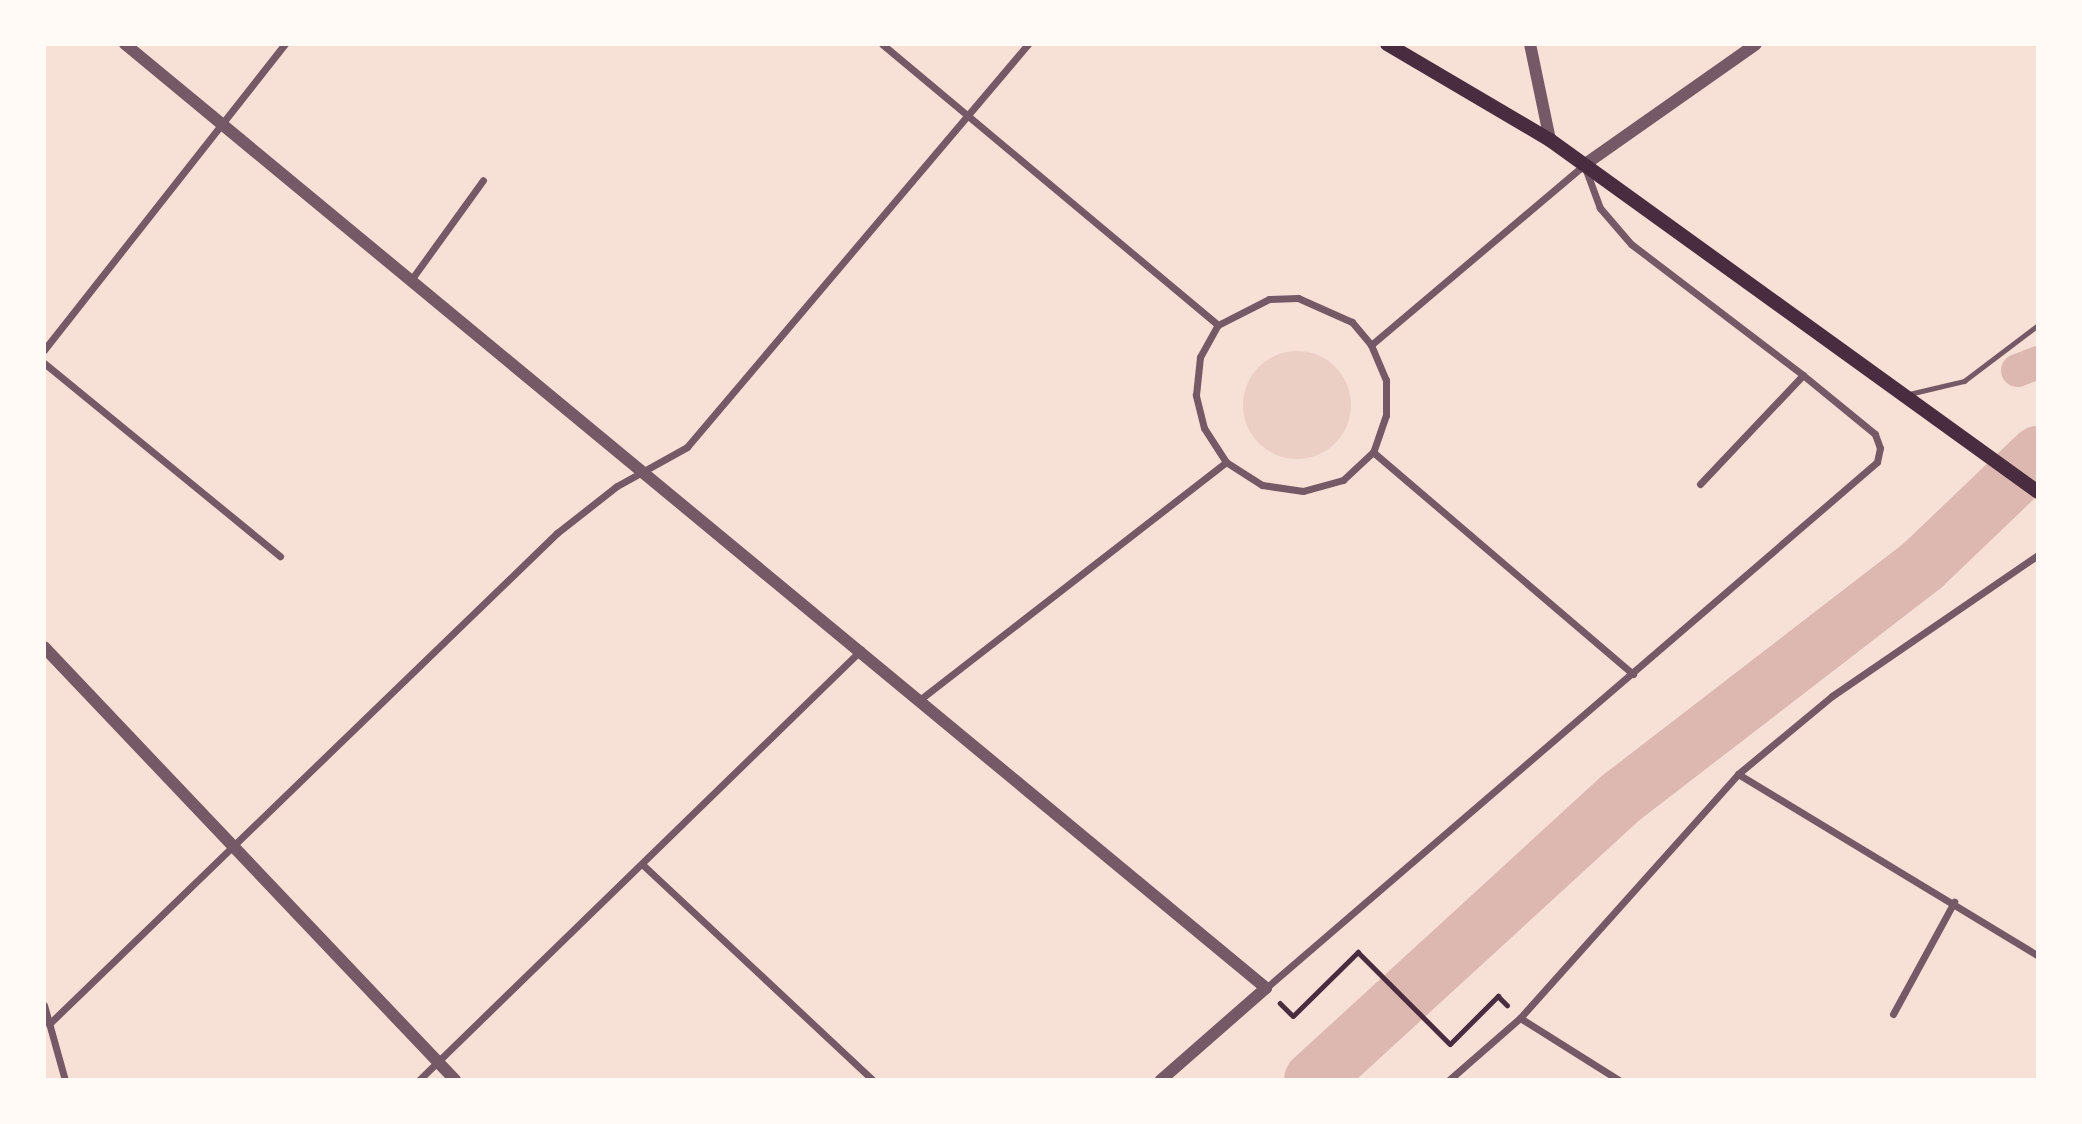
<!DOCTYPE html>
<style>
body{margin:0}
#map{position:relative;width:2082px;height:1124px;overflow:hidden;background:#f7e1d7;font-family:"Noto Sans",sans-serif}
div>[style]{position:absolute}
.green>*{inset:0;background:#ebcfc5}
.round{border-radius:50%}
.canal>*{height:33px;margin:-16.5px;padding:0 16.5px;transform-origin:16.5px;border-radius:16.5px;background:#dcb8b0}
.river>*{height:58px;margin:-29px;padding:0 29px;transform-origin:29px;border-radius:29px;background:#dcb8b0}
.path>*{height:4.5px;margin:-2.25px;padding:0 2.25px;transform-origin:2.25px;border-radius:2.25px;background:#4a2c40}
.service>*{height:5px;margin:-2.5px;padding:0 2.5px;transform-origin:2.5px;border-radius:2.5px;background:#755966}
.minor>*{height:7px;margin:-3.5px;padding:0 3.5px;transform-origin:3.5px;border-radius:3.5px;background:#755966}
.tertiary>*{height:12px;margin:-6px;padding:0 6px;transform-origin:6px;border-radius:6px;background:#755966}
.secondary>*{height:14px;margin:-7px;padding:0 7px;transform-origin:7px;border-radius:7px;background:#4a2c40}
span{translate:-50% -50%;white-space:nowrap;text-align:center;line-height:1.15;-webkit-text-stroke:5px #fffaf5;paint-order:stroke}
.frame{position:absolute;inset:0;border:46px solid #fffaf5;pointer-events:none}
</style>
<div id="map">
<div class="green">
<i class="round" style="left:1243px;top:351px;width:108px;height:108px"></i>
</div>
<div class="canal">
<i style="left:2017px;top:370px;width:22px;rotate:-21deg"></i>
</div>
<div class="river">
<i style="left:1313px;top:1080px;width:419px;rotate:-42.5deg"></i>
<i style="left:1622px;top:797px;width:379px;rotate:-37.6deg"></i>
<i style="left:1922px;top:566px;width:161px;rotate:-43.7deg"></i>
</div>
<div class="path">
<i style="left:1280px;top:1003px;width:18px;rotate:45deg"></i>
<i style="left:1293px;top:1016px;width:91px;rotate:-44.6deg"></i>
<i style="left:1358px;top:952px;width:130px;rotate:45deg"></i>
<i style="left:1450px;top:1044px;width:68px;rotate:-45deg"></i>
<i style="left:1498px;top:996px;width:13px;rotate:45deg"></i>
</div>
<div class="service">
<i style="left:1909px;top:394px;width:57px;rotate:-13.3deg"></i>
<i style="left:1964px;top:381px;width:93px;rotate:-37.1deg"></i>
</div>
<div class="minor">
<i style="left:882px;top:44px;width:438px;rotate:39.9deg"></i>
<i style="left:411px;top:280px;width:123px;rotate:-54.2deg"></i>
<i style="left:1298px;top:298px;width:59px;rotate:24deg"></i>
<i style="left:1352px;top:322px;width:30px;rotate:50deg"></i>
<i style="left:1371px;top:345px;width:38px;rotate:67deg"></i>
<i style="left:1386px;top:380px;width:35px;rotate:90deg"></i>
<i style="left:1386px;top:415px;width:39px;rotate:109deg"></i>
<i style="left:1373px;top:452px;width:41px;rotate:137deg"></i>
<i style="left:1343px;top:480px;width:41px;rotate:164.6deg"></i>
<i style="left:1303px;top:491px;width:41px;rotate:-171.7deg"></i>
<i style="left:1262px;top:485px;width:43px;rotate:-147.4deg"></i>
<i style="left:1226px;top:462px;width:40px;rotate:-122.9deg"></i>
<i style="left:1204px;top:428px;width:34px;rotate:-104deg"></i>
<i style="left:1196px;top:395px;width:38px;rotate:-84deg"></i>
<i style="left:1200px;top:357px;width:37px;rotate:-61deg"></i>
<i style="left:1218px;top:325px;width:57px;rotate:-27deg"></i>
<i style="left:1269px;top:299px;width:29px;rotate:-2deg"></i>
<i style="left:44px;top:350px;width:390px;rotate:-51.8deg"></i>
<i style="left:44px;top:363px;width:305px;rotate:39.3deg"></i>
<i style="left:1373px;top:452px;width:342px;rotate:40.5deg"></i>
<i style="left:1700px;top:484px;width:150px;rotate:-46.6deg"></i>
<i style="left:922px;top:698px;width:385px;rotate:-37.8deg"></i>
<i style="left:1738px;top:774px;width:351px;rotate:31.2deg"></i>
<i style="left:643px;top:865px;width:315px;rotate:43.1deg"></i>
<i style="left:1266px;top:988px;width:806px;rotate:-40.72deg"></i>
<i style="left:1877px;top:462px;width:14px;rotate:-78deg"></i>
<i style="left:1880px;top:448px;width:15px;rotate:-110deg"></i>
<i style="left:1875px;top:434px;width:93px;rotate:-140.7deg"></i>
<i style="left:1803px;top:375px;width:216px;rotate:-142.7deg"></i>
<i style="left:1631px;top:244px;width:48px;rotate:-130.7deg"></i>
<i style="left:1600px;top:208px;width:46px;rotate:-110.4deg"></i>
<i style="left:1584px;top:165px;width:279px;rotate:139.8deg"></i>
<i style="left:44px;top:1005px;width:78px;rotate:74.4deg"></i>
<i style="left:1893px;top:1014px;width:128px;rotate:-61.4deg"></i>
<i style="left:1520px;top:1018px;width:117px;rotate:32.1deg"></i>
<i style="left:49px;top:1024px;width:707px;rotate:-44.03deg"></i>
<i style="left:557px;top:533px;width:76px;rotate:-38.1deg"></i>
<i style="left:617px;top:486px;width:80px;rotate:-29.1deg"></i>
<i style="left:687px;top:447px;width:528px;rotate:-49.76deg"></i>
<i style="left:419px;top:1080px;width:617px;rotate:-44.21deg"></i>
<i style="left:1449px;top:1080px;width:94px;rotate:-41.1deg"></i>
<i style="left:1520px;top:1018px;width:327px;rotate:-48.2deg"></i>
<i style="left:1738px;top:774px;width:122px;rotate:-39.7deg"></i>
<i style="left:1832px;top:696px;width:250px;rotate:-34.4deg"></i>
</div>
<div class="tertiary">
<i style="left:125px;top:44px;width:1481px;rotate:39.6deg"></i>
<i style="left:1266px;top:988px;width:140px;rotate:138.8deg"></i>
<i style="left:1530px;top:44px;width:98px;rotate:78.2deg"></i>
<i style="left:1584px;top:165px;width:210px;rotate:-35.1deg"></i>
<i style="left:44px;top:647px;width:597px;rotate:46.49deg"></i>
</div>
<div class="secondary">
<i style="left:1387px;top:44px;width:189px;rotate:30.5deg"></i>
<i style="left:1550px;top:140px;width:602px;rotate:35.8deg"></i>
</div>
<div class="frame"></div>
</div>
